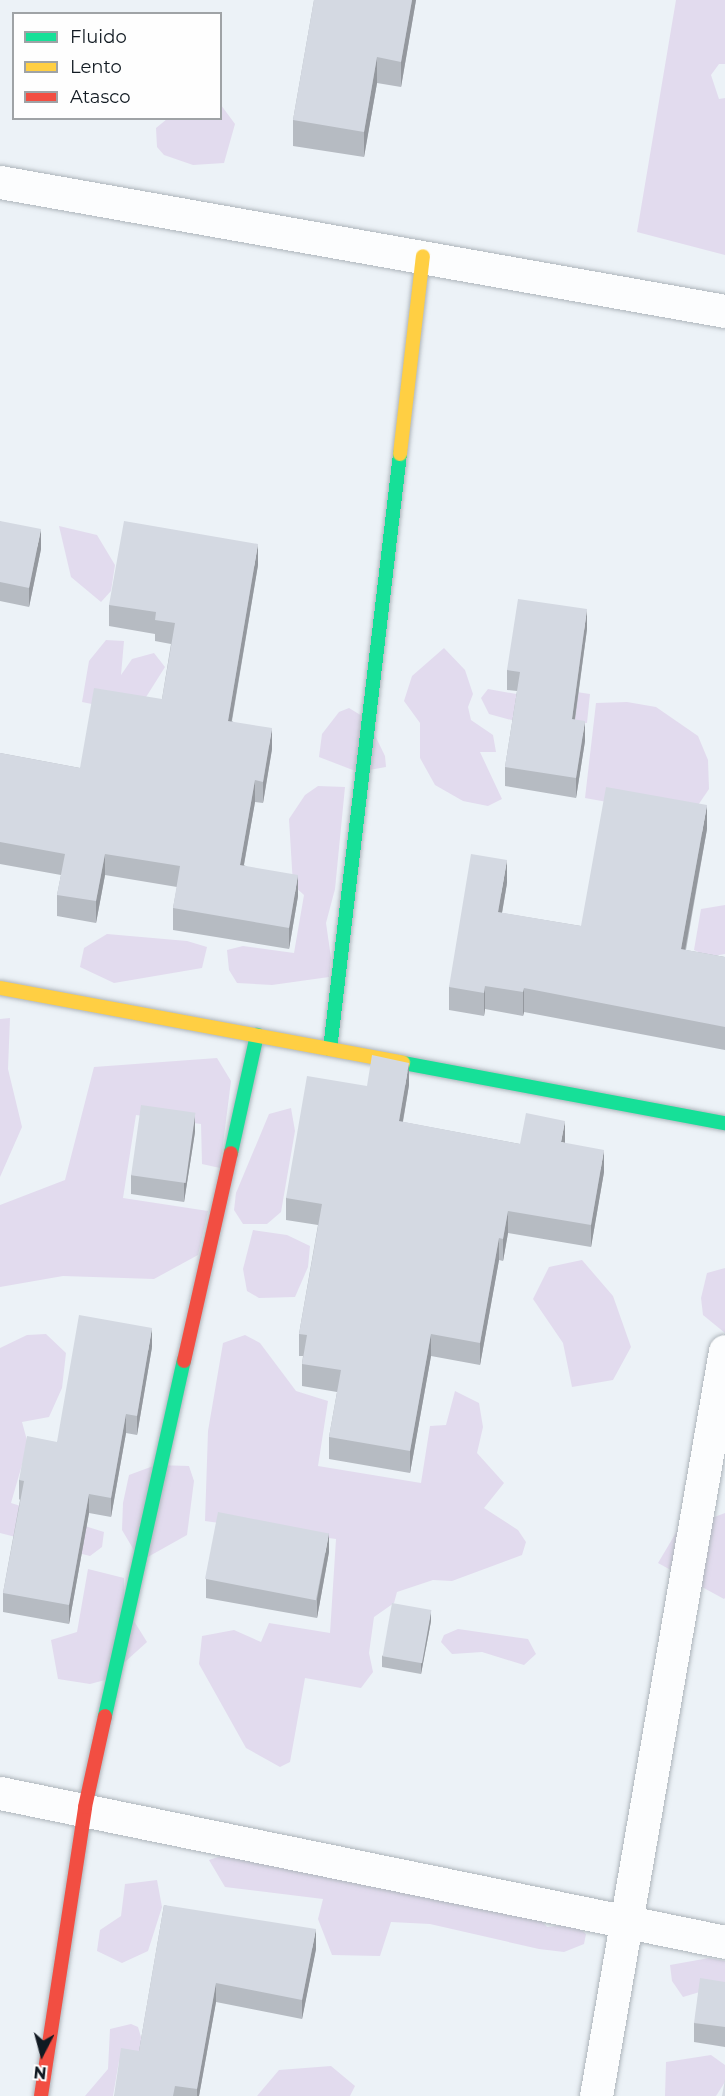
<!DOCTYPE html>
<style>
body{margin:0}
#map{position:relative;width:725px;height:2096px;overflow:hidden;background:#ecf2f7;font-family:Montserrat,sans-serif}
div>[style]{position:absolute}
.green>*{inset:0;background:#e2dbee}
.roads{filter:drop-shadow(0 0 2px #aeb5bb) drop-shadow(0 0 2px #aeb5bb)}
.street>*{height:33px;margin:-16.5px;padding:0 16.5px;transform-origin:16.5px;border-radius:16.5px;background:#fcfdfe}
.fast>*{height:14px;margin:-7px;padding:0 7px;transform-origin:7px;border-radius:7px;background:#16e098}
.slow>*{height:14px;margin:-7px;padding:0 7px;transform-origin:7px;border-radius:7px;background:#ffcf43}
.jam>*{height:14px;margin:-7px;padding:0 7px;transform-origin:7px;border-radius:7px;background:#f24e42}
.wall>*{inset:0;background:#b6bbc2}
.shaded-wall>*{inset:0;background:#94989e}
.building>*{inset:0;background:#d4d9e2;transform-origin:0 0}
span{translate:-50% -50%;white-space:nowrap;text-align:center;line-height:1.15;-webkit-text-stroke:5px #fefefe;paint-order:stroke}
.legend{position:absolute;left:12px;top:12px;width:210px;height:108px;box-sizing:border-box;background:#fefefe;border:2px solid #9fa3a6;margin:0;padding:8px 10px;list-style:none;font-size:18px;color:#111a22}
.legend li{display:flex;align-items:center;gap:12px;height:30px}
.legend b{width:30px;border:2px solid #9fa3a6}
.north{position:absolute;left:12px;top:2024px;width:60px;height:60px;-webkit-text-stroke:4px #fefefe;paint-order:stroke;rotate:186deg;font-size:16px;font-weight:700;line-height:24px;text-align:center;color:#111a22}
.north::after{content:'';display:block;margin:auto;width:21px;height:27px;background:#111a22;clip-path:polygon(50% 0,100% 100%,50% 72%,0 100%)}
</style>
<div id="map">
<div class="green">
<i style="clip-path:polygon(676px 0,725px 0,725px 64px,719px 64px,711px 75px,719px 99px,725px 98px,725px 255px,637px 232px)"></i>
<i style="clip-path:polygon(221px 105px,235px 124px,224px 163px,193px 165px,164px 155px,157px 147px,156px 128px,167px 119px,220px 118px)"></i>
<i style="clip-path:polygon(59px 526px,97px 535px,115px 565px,111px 591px,101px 602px,71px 577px)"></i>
<i style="clip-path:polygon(106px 640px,124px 641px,121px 675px,132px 659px,154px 653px,165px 667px,136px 713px,82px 702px,89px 661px)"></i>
<i style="clip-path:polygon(444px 648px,465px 670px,473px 694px,468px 707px,471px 720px,493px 735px,496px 752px,480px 752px,502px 799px,488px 806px,463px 801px,435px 785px,420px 758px,420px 723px,404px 701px,412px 676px)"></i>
<i style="clip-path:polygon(488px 689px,556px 701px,563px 690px,590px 694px,587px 723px,530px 725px,489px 714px,481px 698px)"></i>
<i style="clip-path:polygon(627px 702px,656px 707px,698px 736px,708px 760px,709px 789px,690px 817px,585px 798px,596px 703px)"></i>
<i style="clip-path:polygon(349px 708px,367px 719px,385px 756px,386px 767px,358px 772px,319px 757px,322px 734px,339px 712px)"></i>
<i style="clip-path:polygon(318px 786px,345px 787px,335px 889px,326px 923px,331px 958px,329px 977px,272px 985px,237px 983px,229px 970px,227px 950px,243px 946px,294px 953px,304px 895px,293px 885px,289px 819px,305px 795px)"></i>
<i style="clip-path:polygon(725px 905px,725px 954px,708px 957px,694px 950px,701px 909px)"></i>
<i style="clip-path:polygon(107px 934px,187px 941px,207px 947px,202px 968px,114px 983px,80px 967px,84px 948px)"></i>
<i style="clip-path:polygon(10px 1018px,8px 1069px,22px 1127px,0 1177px,0 1019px)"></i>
<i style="clip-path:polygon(217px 1058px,231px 1081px,220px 1168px,202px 1164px,201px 1124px,136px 1115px,123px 1198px,208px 1211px,198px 1255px,154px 1279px,63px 1276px,0 1287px,0 1205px,65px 1180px,94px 1067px)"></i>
<i style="clip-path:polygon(291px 1108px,295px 1131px,281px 1212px,267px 1224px,243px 1224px,234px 1210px,236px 1193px,269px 1114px)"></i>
<i style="clip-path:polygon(253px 1230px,287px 1235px,310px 1246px,308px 1267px,295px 1297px,259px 1298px,247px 1291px,243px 1269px)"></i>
<i style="clip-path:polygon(582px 1260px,613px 1296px,631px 1347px,613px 1380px,572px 1387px,563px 1343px,533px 1299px,549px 1267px)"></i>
<i style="clip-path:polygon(725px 1268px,725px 1333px,703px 1315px,701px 1298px,707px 1273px)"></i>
<i style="clip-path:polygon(46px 1334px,66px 1353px,62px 1388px,49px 1417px,22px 1422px,28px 1444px,11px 1503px,104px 1532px,102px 1547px,90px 1556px,0 1533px,0 1348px,27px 1335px)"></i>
<i style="clip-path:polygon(245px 1335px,260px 1343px,296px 1391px,328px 1401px,318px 1466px,421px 1483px,430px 1426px,446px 1425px,455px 1391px,479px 1403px,483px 1427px,477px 1453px,504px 1483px,484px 1508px,518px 1530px,526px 1542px,522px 1555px,452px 1581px,433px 1580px,397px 1592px,394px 1603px,374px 1617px,369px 1653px,373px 1672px,361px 1688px,305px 1678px,290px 1762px,280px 1767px,246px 1748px,199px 1664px,202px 1636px,234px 1630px,261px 1642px,269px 1623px,330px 1633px,336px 1539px,205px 1521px,208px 1431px,223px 1343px)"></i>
<i style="clip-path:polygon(156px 1465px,189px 1466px,194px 1481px,187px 1535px,146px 1558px,135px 1552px,122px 1530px,123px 1503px,129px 1475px)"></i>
<i style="clip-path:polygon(725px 1513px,725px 1598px,724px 1599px,658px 1563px,677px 1531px)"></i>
<i style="clip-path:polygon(88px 1569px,124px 1578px,124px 1605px,147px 1642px,105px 1680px,90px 1684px,58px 1679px,51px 1640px,77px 1632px)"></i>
<i style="clip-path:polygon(458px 1629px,528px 1639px,536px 1654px,524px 1665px,482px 1652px,452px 1654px,441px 1642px,444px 1635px)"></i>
<i style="clip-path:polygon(251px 1846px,350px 1868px,375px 1887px,438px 1890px,529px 1906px,547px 1927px,574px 1924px,586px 1934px,584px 1944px,564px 1952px,539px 1949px,430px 1924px,391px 1922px,380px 1956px,332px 1955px,318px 1919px,323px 1899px,225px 1887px,209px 1860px)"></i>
<i style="clip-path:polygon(157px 1880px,162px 1907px,148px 1951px,122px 1963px,97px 1951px,100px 1930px,121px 1916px,125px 1884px)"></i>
<i style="clip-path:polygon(709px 1958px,725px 1961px,725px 1995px,703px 1991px,683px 1997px,672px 1981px,670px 1965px)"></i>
<i style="clip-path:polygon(131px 2024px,138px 2027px,150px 2067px,119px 2061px,113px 2096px,85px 2096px,108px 2069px,110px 2029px)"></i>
<i style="clip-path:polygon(711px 2055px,725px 2065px,725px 2082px,716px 2096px,665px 2096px,666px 2062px)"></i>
<i style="clip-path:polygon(331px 2066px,355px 2086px,350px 2096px,257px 2096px,279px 2070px)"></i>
</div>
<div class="roads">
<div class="street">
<i style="left:0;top:182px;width:736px;rotate:10.09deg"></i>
<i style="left:0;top:1793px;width:740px;rotate:11.61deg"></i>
<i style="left:596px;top:2096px;width:756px;rotate:-80.18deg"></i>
</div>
<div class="fast">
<i style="left:330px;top:1049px;width:599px;rotate:-83.29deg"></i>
<i style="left:403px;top:1063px;width:328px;rotate:10.6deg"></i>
<i style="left:231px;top:1153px;width:121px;rotate:-77.6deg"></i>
<i style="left:105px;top:1716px;width:364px;rotate:-77.5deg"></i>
</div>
<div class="slow">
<i style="left:400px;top:454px;width:199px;rotate:-83.4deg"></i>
<i style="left:0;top:988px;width:410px;rotate:10.5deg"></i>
</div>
<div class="jam">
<i style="left:184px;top:1361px;width:213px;rotate:-77.3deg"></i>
<i style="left:41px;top:2096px;width:292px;rotate:-81.3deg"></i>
<i style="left:85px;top:1807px;width:93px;rotate:-77.6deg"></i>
</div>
</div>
<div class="wall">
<i style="clip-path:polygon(314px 0,416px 0,401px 87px,377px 83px,364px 157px,293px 146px,293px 120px)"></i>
<i style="clip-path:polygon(0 521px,41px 549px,29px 607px,0 601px)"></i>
<i style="clip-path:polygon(258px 565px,232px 721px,272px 749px,263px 803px,255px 802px,244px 865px,298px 896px,289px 949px,173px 930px,173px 908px,177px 887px,105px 875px,96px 923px,57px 916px,57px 895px,61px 875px,0 864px,0 753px,80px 768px,162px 699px,171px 644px,155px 641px,155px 634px,109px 626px,109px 605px)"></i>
<i style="clip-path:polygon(587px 629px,575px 720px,585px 741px,576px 798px,505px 786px,505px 767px,517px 691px,507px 690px,507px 670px)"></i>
<i style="clip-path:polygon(707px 829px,686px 950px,725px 957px,725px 1050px,524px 1012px,523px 1016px,485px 1009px,484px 1016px,449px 1010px,449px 987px,507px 883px,502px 913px,581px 926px)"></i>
<i style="clip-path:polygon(409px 1085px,403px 1122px,520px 1144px,565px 1143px,604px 1172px,591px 1247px,508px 1233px,503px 1261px,499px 1260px,480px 1365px,431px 1356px,410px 1473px,329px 1459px,329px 1437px,337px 1392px,302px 1386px,302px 1364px,303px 1356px,299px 1356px,299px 1334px,318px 1225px,286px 1220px,286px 1198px,367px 1086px)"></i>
<i style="clip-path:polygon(195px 1132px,184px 1202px,131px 1194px,131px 1175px)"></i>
<i style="clip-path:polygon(152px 1347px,137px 1435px,126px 1433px,111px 1517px,89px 1513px,69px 1624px,3px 1612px,3px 1593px,20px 1500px,19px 1499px,19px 1480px)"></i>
<i style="clip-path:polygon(329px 1552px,317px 1618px,206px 1598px,206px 1579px)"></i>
<i style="clip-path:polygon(431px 1621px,421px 1674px,382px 1667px,382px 1656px)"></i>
<i style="clip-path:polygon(164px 1905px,316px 1949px,302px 2019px,216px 2002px,199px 2096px,114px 2096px,139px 2051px)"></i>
<i style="clip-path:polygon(725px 1982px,725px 2047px,694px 2042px,694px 2023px)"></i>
</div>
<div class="shaded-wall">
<i style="clip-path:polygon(412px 0,416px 0,401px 87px,401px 62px)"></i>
<i style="clip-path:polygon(377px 57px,377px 83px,364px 157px,364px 132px)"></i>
<i style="clip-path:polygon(41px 529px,41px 549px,29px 607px,29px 588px)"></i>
<i style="clip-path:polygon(258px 544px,258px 565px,228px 742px,228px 721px)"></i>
<i style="clip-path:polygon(587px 609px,587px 629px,572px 739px,572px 719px)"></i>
<i style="clip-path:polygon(585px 721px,585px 741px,576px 798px,576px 778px)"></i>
<i style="clip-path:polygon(272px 728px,272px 749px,263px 803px,263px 782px)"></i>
<i style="clip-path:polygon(255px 780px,255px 802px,240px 886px,240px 865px)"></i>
<i style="clip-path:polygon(707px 805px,707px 829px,681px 972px,681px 949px)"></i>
<i style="clip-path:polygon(105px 854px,105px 875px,96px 923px,96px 901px)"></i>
<i style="clip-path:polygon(507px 860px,507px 883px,498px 936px,498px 912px)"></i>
<i style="clip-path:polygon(298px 875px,298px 896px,289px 949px,289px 928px)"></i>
<i style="clip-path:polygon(485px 986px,485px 1009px,484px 1016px,484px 993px)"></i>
<i style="clip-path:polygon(524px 988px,524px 1012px,523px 1016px,523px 992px)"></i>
<i style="clip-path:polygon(409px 1063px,409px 1085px,399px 1143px,399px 1121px)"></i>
<i style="clip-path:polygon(195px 1113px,195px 1132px,184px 1202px,184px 1183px)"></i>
<i style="clip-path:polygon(565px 1121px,565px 1143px,561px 1142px)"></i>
<i style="clip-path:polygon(604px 1150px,604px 1172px,591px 1247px,591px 1225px)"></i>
<i style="clip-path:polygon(508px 1211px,508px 1233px,503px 1261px,503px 1239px)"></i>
<i style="clip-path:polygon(499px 1238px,499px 1260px,480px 1365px,480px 1343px)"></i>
<i style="clip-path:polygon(152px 1328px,152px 1347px,137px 1435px,137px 1416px)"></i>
<i style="clip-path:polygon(431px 1334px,431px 1356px,410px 1473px,410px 1451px)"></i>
<i style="clip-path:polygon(126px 1414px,126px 1433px,111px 1517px,111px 1498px)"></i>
<i style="clip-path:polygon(89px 1494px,89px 1513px,69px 1624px,69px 1605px)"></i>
<i style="clip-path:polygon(329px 1533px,329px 1552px,317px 1618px,317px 1599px)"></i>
<i style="clip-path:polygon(431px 1610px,431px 1621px,421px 1674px,421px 1663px)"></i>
<i style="clip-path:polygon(316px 1929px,316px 1949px,302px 2019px,302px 2000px)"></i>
<i style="clip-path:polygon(216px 1983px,216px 2002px,199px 2096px,197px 2096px,197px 2089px)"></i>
</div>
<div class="building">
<i style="clip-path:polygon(314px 0,412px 0,401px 62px,377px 57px,364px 132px,293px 120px)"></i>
<i style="clip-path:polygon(0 521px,41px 529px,29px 588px,0 582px)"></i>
<i style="clip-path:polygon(124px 521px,258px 544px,228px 721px,272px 728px,263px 782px,255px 780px,240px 865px,298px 875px,289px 928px,173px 908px,180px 866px,105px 854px,96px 901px,57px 895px,65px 854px,0 842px,0 753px,80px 768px,94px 688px,162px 699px,175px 623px,155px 620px,156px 612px,109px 605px)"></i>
<i style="clip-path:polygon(518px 599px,587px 609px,572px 719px,585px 721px,576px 778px,505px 767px,520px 672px,507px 670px)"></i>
<i style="clip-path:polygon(606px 787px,707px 805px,681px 949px,725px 957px,725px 1027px,524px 988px,523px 992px,485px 986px,484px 993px,449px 987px,471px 854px,507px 860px,498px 912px,581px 926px)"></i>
<i style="clip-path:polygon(372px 1055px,409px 1063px,399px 1121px,520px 1144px,526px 1113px,565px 1121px,561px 1142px,604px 1150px,591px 1225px,508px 1211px,503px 1239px,499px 1238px,480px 1343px,431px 1334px,410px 1451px,329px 1437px,341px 1370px,302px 1364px,307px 1335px,299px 1334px,322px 1204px,286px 1198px,307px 1076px,367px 1086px)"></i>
<i style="left:141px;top:1105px;width:55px;height:71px;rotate:8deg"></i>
<i style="clip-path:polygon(79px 1315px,152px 1328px,137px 1416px,126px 1414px,111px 1498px,89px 1494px,69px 1605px,3px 1593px,24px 1481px,19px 1480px,27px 1436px,57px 1442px)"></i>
<i style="left:218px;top:1512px;width:113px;height:68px;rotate:11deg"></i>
<i style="left:392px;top:1603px;width:40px;height:54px;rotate:10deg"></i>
<i style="clip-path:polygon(164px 1905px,316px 1929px,302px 2000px,216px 1983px,197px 2089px,175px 2086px,173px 2096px,114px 2096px,121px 2048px,139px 2051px)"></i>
<i style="clip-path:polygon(700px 1978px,725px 1982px,725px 2027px,694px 2023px)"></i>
<i style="clip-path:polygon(725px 2079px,725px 2096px,722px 2096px)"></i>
</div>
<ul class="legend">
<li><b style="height:8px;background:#16e098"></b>Fluido</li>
<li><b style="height:8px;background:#ffcf43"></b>Lento</li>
<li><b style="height:8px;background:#f24e42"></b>Atasco</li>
</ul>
<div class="north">N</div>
</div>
